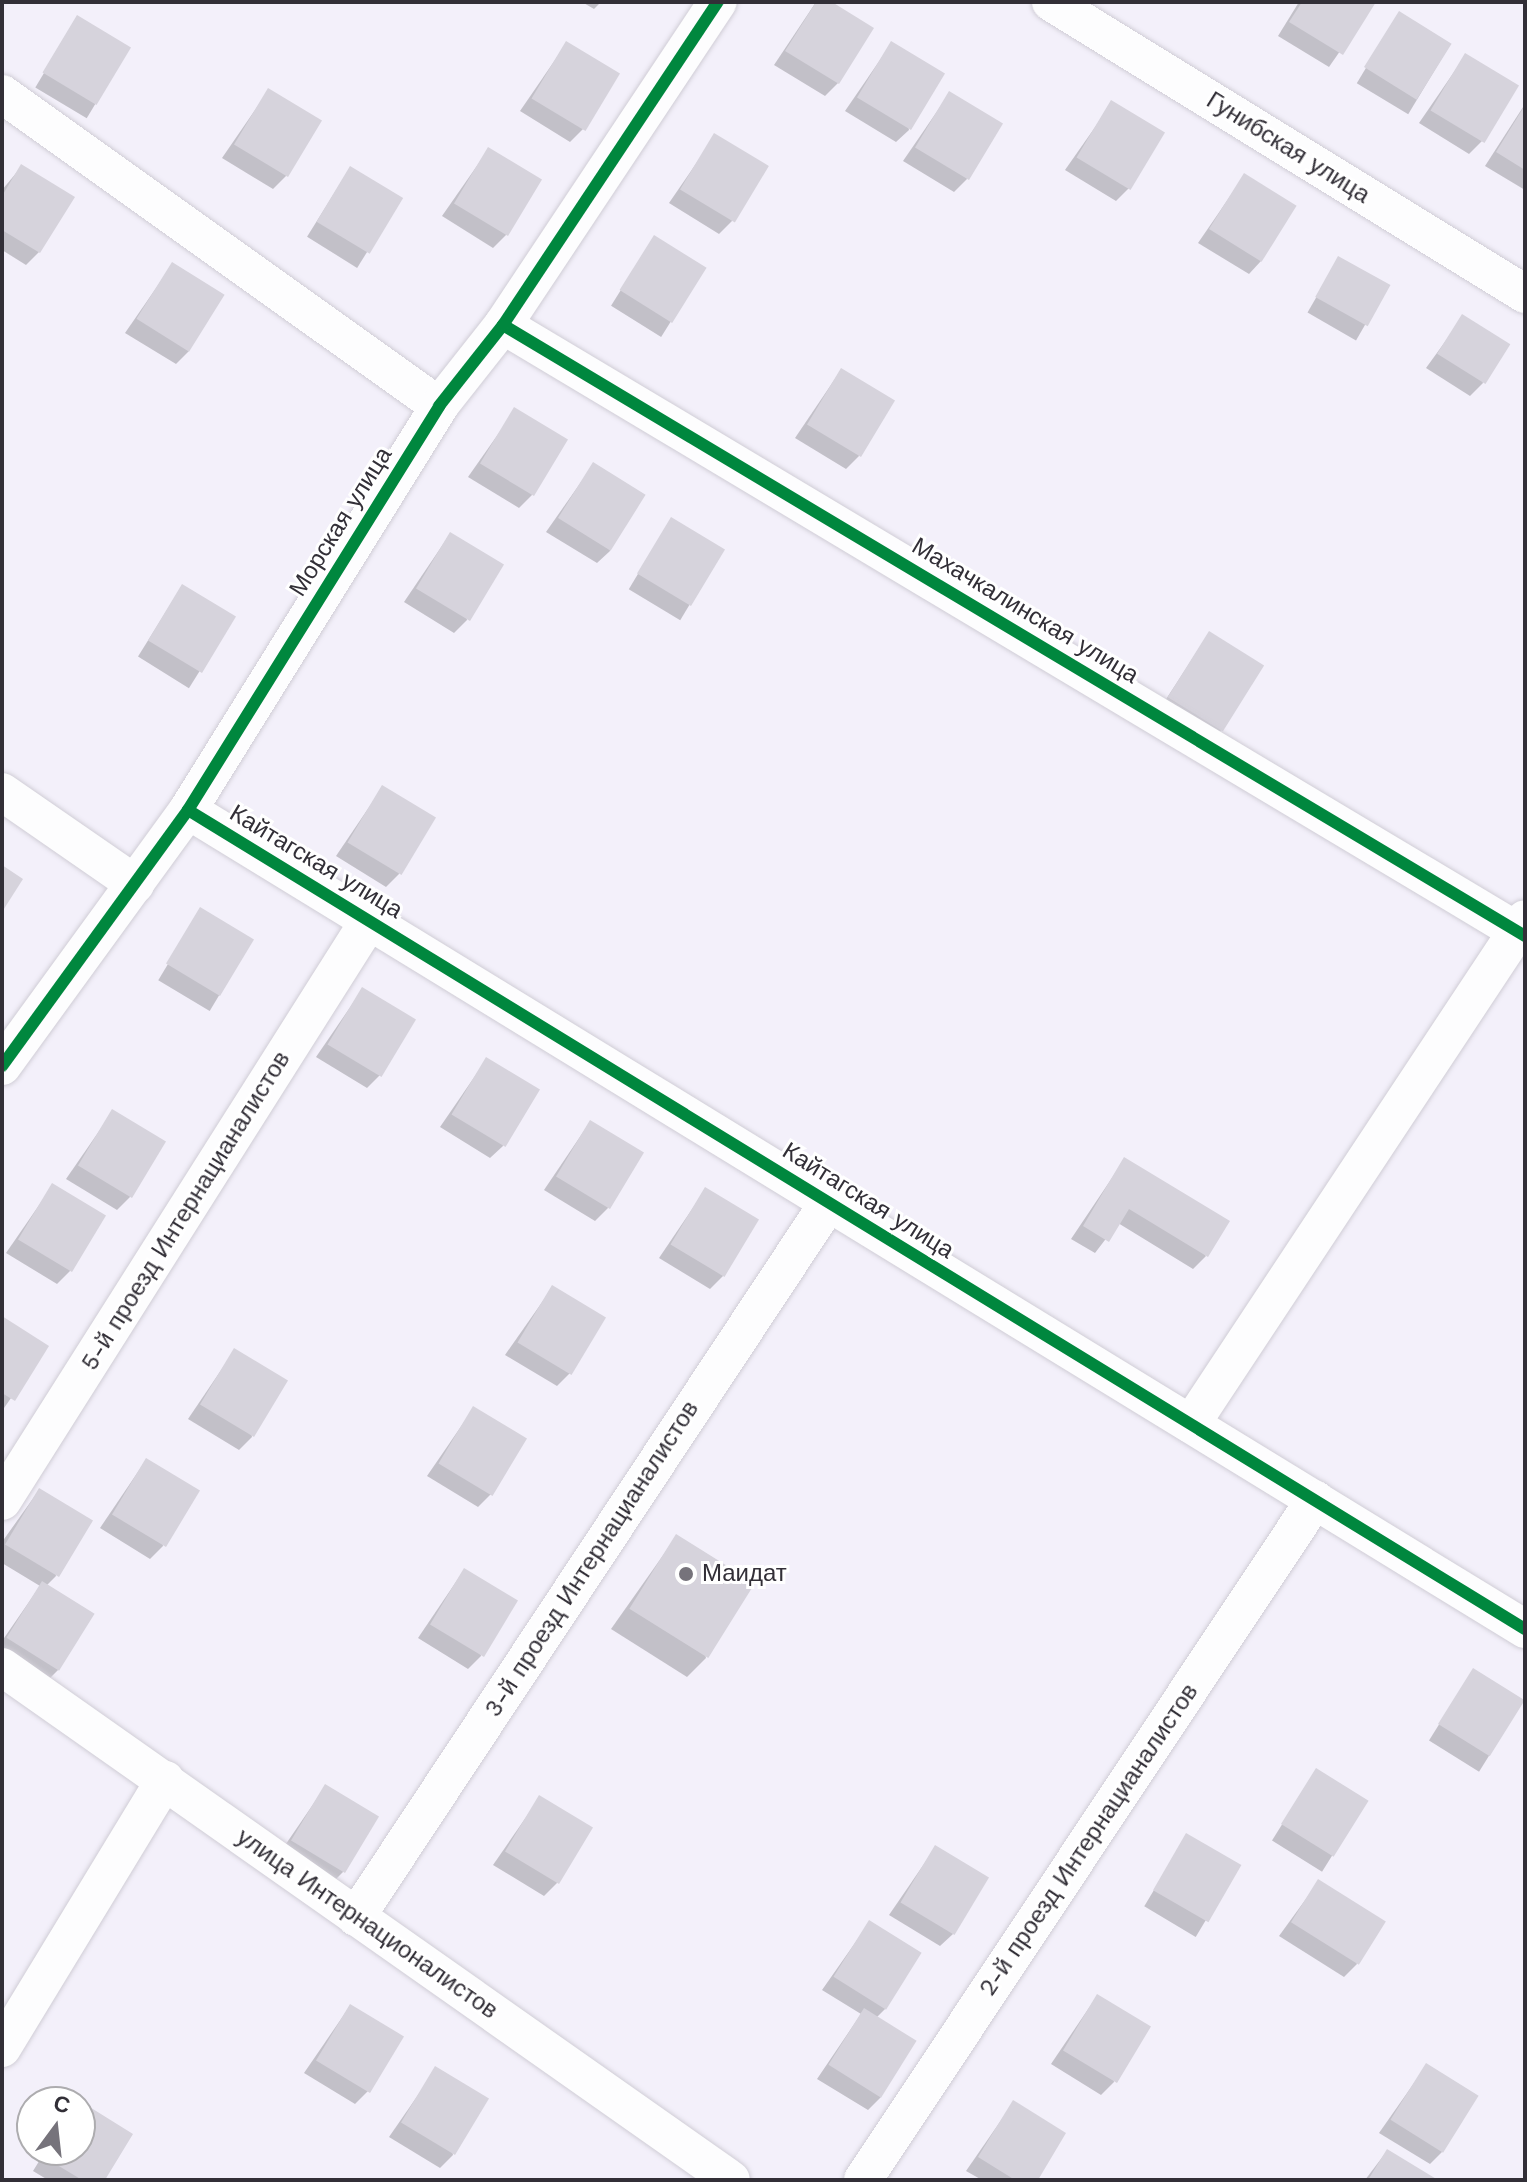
<!DOCTYPE html>
<meta charset="utf-8">
<style>
body{margin:0}
#map{position:relative;width:1527px;height:2182px;overflow:hidden;background:#f3f0fa;font-family:"Work Sans",sans-serif}
div>[style]{position:absolute}
.shadow>*{inset:0;background:#0003;transform-origin:0 0}
.building>*{inset:0;background:#d6d3dc;transform-origin:0 0}
.roads{filter:drop-shadow(0 0 2px #d0cdd6) drop-shadow(0 0 2px #d0cdd6)}
.minor>*{height:38px;margin:-19px;padding:0 19px;transform-origin:19px;border-radius:19px;background:#fdfdfe}
.cycleway>*{height:12px;margin:-6px;padding:0 6px;transform-origin:6px;border-radius:6px;background:#00873e}
.dots>*{width:22px;height:22px;translate:-50% -50%;box-sizing:border-box;border:4px solid #fff;border-radius:50%}
span{translate:-50% -50%;white-space:nowrap;text-align:center;line-height:1.15;-webkit-text-stroke:6px #fff;paint-order:stroke}
.street-label{font-size:24px;color:#322f37}
.poi-label{font-size:24px;color:#322f37}
.left{translate:0 -50%;text-align:left}
.frame{position:absolute;inset:0;border:4px solid #322f37;pointer-events:none}
.north{position:absolute;left:16px;top:2086px;width:80px;height:80px;box-sizing:border-box;background:#fff;border:2px solid #adacaf;border-radius:50%;rotate:15deg;font-size:22px;font-weight:700;line-height:32px;text-align:center;color:#322f37}
.north::after{content:'';display:block;margin:auto;width:28px;height:36px;background:#76737b;clip-path:polygon(50% 0,100% 100%,50% 72%,0 100%)}
</style>
<div id="map">
<div class="shadow">
<i style="clip-path:polygon(582px 2px,601px 2px,594px 9px)"></i>
<i style="clip-path:polygon(816px 2px,828px 2px,838px 83px,825px 96px,774px 65px)"></i>
<i style="clip-path:polygon(1299px 2px,1374px 2px,1329px 67px,1278px 36px)"></i>
<i style="left:1399px;top:13px;width:60px;height:82px;rotate:31deg"></i>
<i style="left:77px;top:18px;width:60px;height:81px;rotate:31deg"></i>
<i style="clip-path:polygon(566px 44px,583px 129px,570px 142px,520px 111px)"></i>
<i style="clip-path:polygon(891px 44px,909px 130px,896px 142px,845px 111px)"></i>
<i style="clip-path:polygon(1465px 56px,1482px 141px,1469px 154px,1419px 123px)"></i>
<i style="clip-path:polygon(268px 91px,286px 176px,273px 189px,222px 158px)"></i>
<i style="clip-path:polygon(949px 94px,967px 179px,954px 192px,903px 161px)"></i>
<i style="clip-path:polygon(1112px 103px,1129px 188px,1116px 201px,1065px 170px)"></i>
<i style="clip-path:polygon(1525px 104px,1525px 190px,1485px 166px)"></i>
<i style="clip-path:polygon(715px 136px,732px 221px,719px 234px,669px 203px)"></i>
<i style="clip-path:polygon(488px 150px,506px 235px,493px 248px,442px 216px)"></i>
<i style="clip-path:polygon(22px 166px,39px 252px,26px 265px,2px 250px,2px 190px)"></i>
<i style="left:350px;top:168px;width:59px;height:81px;rotate:32deg"></i>
<i style="clip-path:polygon(1244px 176px,1261px 261px,1249px 274px,1198px 243px)"></i>
<i style="left:654px;top:237px;width:59px;height:81px;rotate:32deg"></i>
<i style="left:1339px;top:258px;width:56px;height:63px;rotate:30deg"></i>
<i style="clip-path:polygon(172px 265px,189px 351px,176px 364px,125px 333px)"></i>
<i style="clip-path:polygon(1463px 317px,1483px 383px,1470px 396px,1426px 368px)"></i>
<i style="clip-path:polygon(841px 370px,859px 456px,846px 469px,795px 438px)"></i>
<i style="clip-path:polygon(515px 410px,532px 495px,519px 508px,468px 477px)"></i>
<i style="clip-path:polygon(593px 465px,610px 551px,597px 563px,546px 532px)"></i>
<i style="left:671px;top:519px;width:60px;height:82px;rotate:31deg"></i>
<i style="clip-path:polygon(450px 534px,467px 620px,454px 633px,404px 602px)"></i>
<i style="left:182px;top:586px;width:60px;height:83px;rotate:32deg"></i>
<i style="left:1209px;top:633px;width:63px;height:95px;rotate:33deg"></i>
<i style="clip-path:polygon(382px 788px,399px 874px,386px 887px,336px 856px)"></i>
<i style="left:201px;top:909px;width:60px;height:83px;rotate:31deg"></i>
<i style="clip-path:polygon(362px 990px,380px 1075px,367px 1088px,316px 1057px)"></i>
<i style="clip-path:polygon(486px 1060px,503px 1146px,490px 1158px,440px 1127px)"></i>
<i style="clip-path:polygon(113px 1111px,130px 1197px,117px 1210px,66px 1179px)"></i>
<i style="clip-path:polygon(590px 1122px,608px 1208px,595px 1221px,544px 1190px)"></i>
<i style="clip-path:polygon(1124px 1160px,1206px 1256px,1193px 1269px,1118px 1223px,1095px 1253px,1071px 1239px)"></i>
<i style="clip-path:polygon(53px 1185px,70px 1271px,57px 1284px,6px 1253px)"></i>
<i style="clip-path:polygon(705px 1190px,723px 1276px,710px 1289px,659px 1258px)"></i>
<i style="clip-path:polygon(552px 1288px,570px 1373px,557px 1386px,505px 1355px)"></i>
<i style="clip-path:polygon(2px 1319px,47px 1346px,2px 1411px)"></i>
<i style="clip-path:polygon(234px 1351px,252px 1437px,239px 1450px,188px 1419px)"></i>
<i style="clip-path:polygon(473px 1409px,491px 1494px,478px 1507px,427px 1476px)"></i>
<i style="clip-path:polygon(146px 1460px,163px 1546px,150px 1559px,100px 1528px)"></i>
<i style="clip-path:polygon(39px 1490px,56px 1576px,46px 1586px,59px 1669px,46px 1682px,2px 1655px,2px 1641px,40px 1586px,2px 1563px,2px 1542px)"></i>
<i style="clip-path:polygon(676px 1537px,706px 1658px,687px 1677px,611px 1629px)"></i>
<i style="clip-path:polygon(464px 1570px,481px 1656px,468px 1669px,418px 1638px)"></i>
<i style="left:1473px;top:1670px;width:59px;height:83px;rotate:32deg"></i>
<i style="left:1316px;top:1770px;width:59px;height:83px;rotate:32deg"></i>
<i style="clip-path:polygon(325px 1787px,343px 1872px,330px 1885px,279px 1854px)"></i>
<i style="clip-path:polygon(540px 1797px,557px 1883px,544px 1896px,493px 1865px)"></i>
<i style="left:1187px;top:1835px;width:60px;height:83px;rotate:31deg"></i>
<i style="clip-path:polygon(935px 1848px,953px 1934px,940px 1946px,889px 1915px)"></i>
<i style="clip-path:polygon(1319px 1881px,1357px 1964px,1344px 1977px,1279px 1936px)"></i>
<i style="clip-path:polygon(869px 1923px,886px 2008px,876px 2018px,881px 2097px,868px 2110px,817px 2079px,861px 2014px,822px 1990px)"></i>
<i style="clip-path:polygon(1097px 1996px,1114px 2082px,1101px 2095px,1051px 2064px)"></i>
<i style="clip-path:polygon(350px 2006px,368px 2091px,355px 2104px,304px 2073px)"></i>
<i style="clip-path:polygon(1426px 2066px,1443px 2151px,1430px 2164px,1379px 2133px)"></i>
<i style="clip-path:polygon(436px 2069px,453px 2155px,440px 2168px,389px 2137px)"></i>
<i style="clip-path:polygon(80px 2103px,102px 2180px,48px 2180px,33px 2171px,46px 2150px,80px 2150px)"></i>
<i style="clip-path:polygon(1013px 2103px,1035px 2180px,982px 2180px,966px 2171px)"></i>
<i style="clip-path:polygon(1387px 2151px,1434px 2180px,1365px 2180px)"></i>
</div>
<div class="building">
<i style="clip-path:polygon(816px 2px,832px 2px,874px 28px,839px 84px,785px 51px)"></i>
<i style="clip-path:polygon(1302px 2px,1376px 2px,1343px 55px,1289px 22px)"></i>
<i style="left:1399px;top:11px;width:62px;height:66px;rotate:32deg"></i>
<i style="left:77px;top:15px;width:63px;height:67px;rotate:31deg"></i>
<i style="left:566px;top:41px;width:63px;height:67px;rotate:31deg"></i>
<i style="left:891px;top:41px;width:63px;height:66px;rotate:31deg"></i>
<i style="left:1465px;top:53px;width:63px;height:67px;rotate:31deg"></i>
<i style="left:268px;top:88px;width:63px;height:66px;rotate:31deg"></i>
<i style="left:949px;top:91px;width:63px;height:66px;rotate:31deg"></i>
<i style="left:1111px;top:100px;width:63px;height:67px;rotate:31deg"></i>
<i style="clip-path:polygon(1525px 105px,1525px 170px,1496px 152px)"></i>
<i style="left:714px;top:133px;width:64px;height:66px;rotate:31deg"></i>
<i style="left:488px;top:147px;width:63px;height:66px;rotate:31deg"></i>
<i style="clip-path:polygon(21px 164px,75px 197px,40px 253px,2px 230px,2px 196px)"></i>
<i style="left:350px;top:166px;width:62px;height:65px;rotate:31deg"></i>
<i style="left:1244px;top:173px;width:62px;height:66px;rotate:32deg"></i>
<i style="left:654px;top:235px;width:62px;height:65px;rotate:32deg"></i>
<i style="left:1338px;top:256px;width:60px;height:47px;rotate:29deg"></i>
<i style="left:172px;top:262px;width:62px;height:67px;rotate:32deg"></i>
<i style="left:1462px;top:314px;width:57px;height:47px;rotate:32deg"></i>
<i style="left:841px;top:368px;width:63px;height:66px;rotate:31deg"></i>
<i style="left:514px;top:407px;width:63px;height:66px;rotate:31deg"></i>
<i style="left:593px;top:462px;width:62px;height:66px;rotate:32deg"></i>
<i style="left:671px;top:517px;width:63px;height:66px;rotate:31deg"></i>
<i style="left:450px;top:532px;width:63px;height:66px;rotate:31deg"></i>
<i style="left:182px;top:584px;width:63px;height:66px;rotate:31deg"></i>
<i style="left:1209px;top:631px;width:65px;height:78px;rotate:32deg"></i>
<i style="left:382px;top:785px;width:63px;height:67px;rotate:31deg"></i>
<i style="clip-path:polygon(2px 865px,23px 879px,2px 912px)"></i>
<i style="left:200px;top:907px;width:63px;height:66px;rotate:31deg"></i>
<i style="left:362px;top:987px;width:63px;height:67px;rotate:31deg"></i>
<i style="left:486px;top:1057px;width:63px;height:67px;rotate:31deg"></i>
<i style="left:112px;top:1109px;width:63px;height:66px;rotate:31deg"></i>
<i style="left:590px;top:1120px;width:63px;height:66px;rotate:31deg"></i>
<i style="clip-path:polygon(1124px 1157px,1230px 1221px,1208px 1257px,1129px 1209px,1109px 1242px,1083px 1226px)"></i>
<i style="left:52px;top:1183px;width:63px;height:66px;rotate:31deg"></i>
<i style="left:705px;top:1187px;width:63px;height:67px;rotate:31deg"></i>
<i style="left:552px;top:1285px;width:63px;height:67px;rotate:31deg"></i>
<i style="clip-path:polygon(2px 1316px,49px 1346px,15px 1401px,2px 1393px)"></i>
<i style="left:234px;top:1348px;width:63px;height:66px;rotate:31deg"></i>
<i style="left:473px;top:1406px;width:63px;height:67px;rotate:31deg"></i>
<i style="left:146px;top:1458px;width:63px;height:66px;rotate:31deg"></i>
<i style="left:39px;top:1488px;width:63px;height:66px;rotate:31deg"></i>
<i style="left:676px;top:1534px;width:93px;height:88px;rotate:32deg"></i>
<i style="left:464px;top:1568px;width:63px;height:66px;rotate:31deg"></i>
<i style="left:42px;top:1581px;width:62px;height:67px;rotate:32deg"></i>
<i style="left:1473px;top:1668px;width:61px;height:66px;rotate:32deg"></i>
<i style="left:1316px;top:1768px;width:62px;height:66px;rotate:32deg"></i>
<i style="left:325px;top:1784px;width:63px;height:66px;rotate:31deg"></i>
<i style="left:539px;top:1795px;width:63px;height:66px;rotate:31deg"></i>
<i style="left:1186px;top:1833px;width:64px;height:66px;rotate:30deg"></i>
<i style="left:935px;top:1845px;width:63px;height:67px;rotate:31deg"></i>
<i style="left:1318px;top:1879px;width:80px;height:51px;rotate:32deg"></i>
<i style="left:869px;top:1920px;width:62px;height:67px;rotate:32deg"></i>
<i style="left:1097px;top:1994px;width:63px;height:66px;rotate:31deg"></i>
<i style="left:350px;top:2004px;width:63px;height:66px;rotate:31deg"></i>
<i style="left:864px;top:2008px;width:62px;height:67px;rotate:32deg"></i>
<i style="left:1426px;top:2063px;width:62px;height:67px;rotate:32deg"></i>
<i style="left:435px;top:2066px;width:63px;height:66px;rotate:31deg"></i>
<i style="clip-path:polygon(1013px 2100px,1066px 2133px,1038px 2180px,1015px 2180px,978px 2157px)"></i>
<i style="clip-path:polygon(80px 2101px,133px 2134px,105px 2180px,82px 2180px,44px 2157px,49px 2150px,80px 2150px)"></i>
<i style="clip-path:polygon(1387px 2149px,1438px 2180px,1368px 2180px)"></i>
</div>
<div class="roads">
<div class="minor">
<i style="left:1051px;top:2px;width:557px;rotate:31.63deg"></i>
<i style="left:2px;top:94px;width:537px;rotate:35.53deg"></i>
<i style="left:503px;top:325px;width:1191px;rotate:30.87deg"></i>
<i style="left:2px;top:792px;width:162px;rotate:34.7deg"></i>
<i style="left:188px;top:810px;width:1568px;rotate:31.49deg"></i>
<i style="left:2px;top:1066px;width:316px;rotate:-54deg"></i>
<i style="left:188px;top:810px;width:476px;rotate:-58.1deg"></i>
<i style="left:439px;top:406px;width:103px;rotate:-51.7deg"></i>
<i style="left:503px;top:325px;width:388px;rotate:-56.4deg"></i>
<i style="left:1191px;top:1424px;width:605px;rotate:-56.52deg"></i>
<i style="left:2px;top:1501px;width:686px;rotate:-57.68deg"></i>
<i style="left:2px;top:1667px;width:891px;rotate:35.13deg"></i>
<i style="left:356px;top:1917px;width:857px;rotate:-56.51deg"></i>
<i style="left:2px;top:2048px;width:314px;rotate:-58.7deg"></i>
<i style="left:863px;top:2180px;width:817px;rotate:-56.39deg"></i>
</div>
</div>
<div class="cycleway">
<i style="left:503px;top:325px;width:1191px;rotate:30.87deg"></i>
<i style="left:188px;top:810px;width:1568px;rotate:31.49deg"></i>
<i style="left:2px;top:1066px;width:316px;rotate:-54deg"></i>
<i style="left:188px;top:810px;width:476px;rotate:-58.1deg"></i>
<i style="left:439px;top:406px;width:103px;rotate:-51.7deg"></i>
<i style="left:503px;top:325px;width:388px;rotate:-56.4deg"></i>
</div>
<div class="dots">
<i style="left:686px;top:1574px;background:#76737b"></i>
</div>
<div class="street-label">
<span style="left:1288px;top:148px;rotate:32deg">Гунибская улица</span>
<span style="left:341px;top:522px;rotate:-58deg">Морская улица</span>
<span style="left:1025px;top:611px;rotate:31deg">Махачкалинская улица</span>
<span style="left:316px;top:862px;rotate:31deg">Кайтагская улица</span>
<span style="left:868px;top:1201px;rotate:32deg">Кайтагская улица</span>
<span style="left:186px;top:1211px;rotate:-58deg">5-й проезд Интернацианалистов</span>
<span style="left:592px;top:1559px;rotate:-57deg">3-й проезд Интернацианалистов</span>
<span style="left:1089px;top:1840px;rotate:-56deg">2-й проезд Интернацианалистов</span>
<span style="left:367px;top:1924px;rotate:35deg">улица Интернационалистов</span>
</div>
<div class="poi-label">
<span class="left" style="left:702px;top:1574px">Маидат</span>
</div>
<div class="frame"></div>
<div class="north">С</div>
</div>
